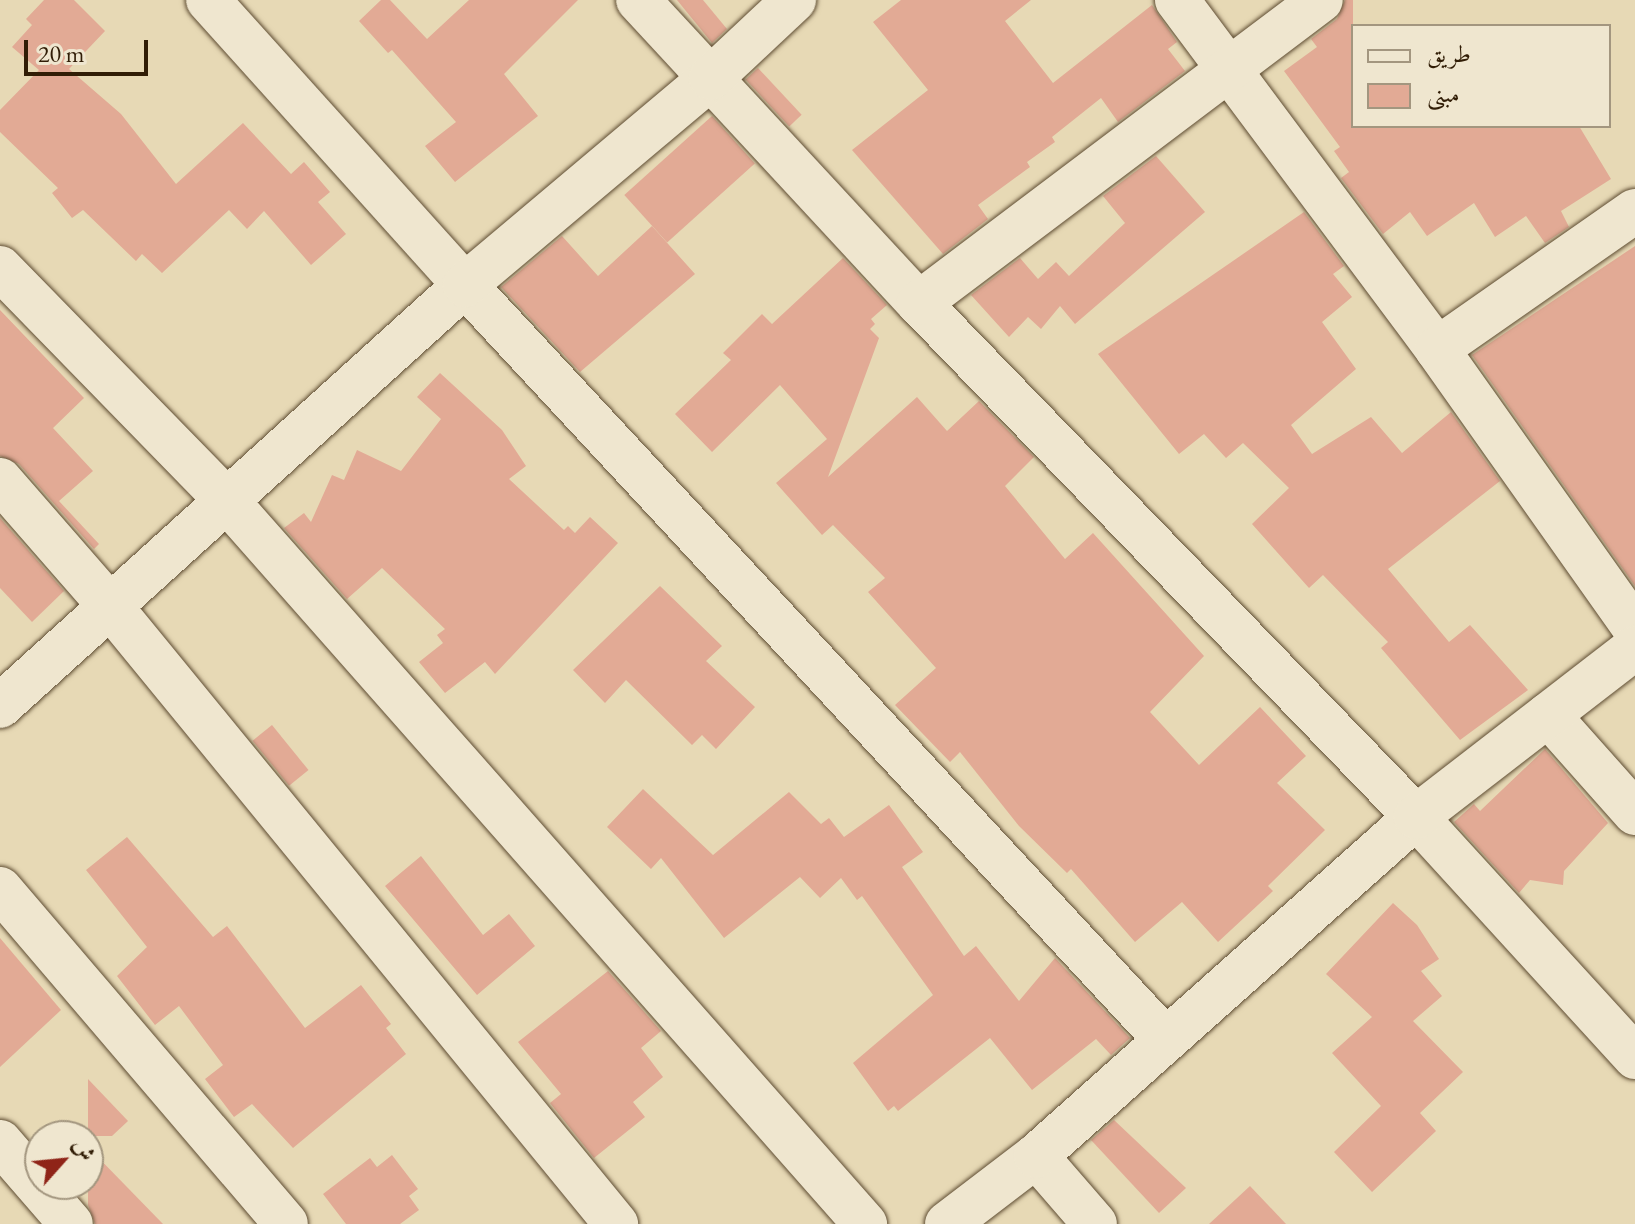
<!DOCTYPE html>
<meta charset="utf-8">
<style>
body{margin:0}
#map{position:relative;width:1635px;height:1224px;overflow:hidden;background:#e7d9b5;font-family:"EB Garamond",Amiri,serif}
div>[style]{position:absolute}
.building>*{inset:0;background:#e2aa95;transform-origin:0 0}
.roads{filter:drop-shadow(0 0 2px #5e4c32) drop-shadow(0 0 2px #5e4c32)}
.minor>*{height:44px;margin:-22px;padding:0 22px;transform-origin:22px;border-radius:22px;background:#efe6cf}
span{translate:-50% -50%;white-space:nowrap;text-align:center;line-height:1.15;-webkit-text-stroke:6px #efe6cf;paint-order:stroke}
.legend{position:absolute;left:1351px;top:24px;width:260px;height:104px;box-sizing:border-box;background:#efe6cf;border:2px solid #a3967f;margin:0;padding:10px 14px;list-style:none;font-size:24px;color:#311d06}
.legend li{display:flex;align-items:center;gap:16px;height:40px}
.legend b{width:40px;border:2px solid #a3967f}
.north{position:absolute;left:24px;top:1120px;width:80px;height:80px;box-sizing:border-box;background:#efe6cf;border:2px solid #a3967f;border-radius:50%;rotate:63deg;font-size:22px;font-weight:700;line-height:32px;text-align:center;color:#311d06}
.north::after{content:'';display:block;margin:auto;width:28px;height:36px;background:#8f2418;clip-path:polygon(50% 0,100% 100%,50% 72%,0 100%)}
.scale{position:absolute;left:24px;top:40px;width:124px;height:36px;box-sizing:border-box;border:4px solid #311d06;border-top:0;padding-left:10px;font-size:24px;line-height:28px;white-space:nowrap;color:#311d06;-webkit-text-stroke:6px #efe6cf;paint-order:stroke}
</style>
<div id="map">
<div class="building">
<i style="clip-path:polygon(44px 0,74px 0,105px 31px,69px 69px,121px 114px,176px 184px,243px 123px,291px 174px,304px 162px,330px 192px,318px 202px,346px 234px,311px 265px,264px 211px,247px 229px,229px 210px,162px 273px,142px 254px,136px 261px,83px 210px,72px 218px,52px 193px,58px 188px,0 132px,0 110px,39px 70px,12px 47px,32px 25px,26px 19px)"></i>
<i style="clip-path:polygon(381px 0,390px 0,427px 39px,469px 0,578px 0,504px 74px,538px 116px,455px 182px,425px 146px,456px 122px,392px 50px,388px 53px,359px 21px)"></i>
<i style="clip-path:polygon(677px 0,703px 0,727px 29px,712px 43px)"></i>
<i style="clip-path:polygon(901px 0,1031px 0,1005px 21px,1053px 83px,1152px 5px,1177px 42px,1168px 49px,1185px 71px,1118px 122px,1101px 98px,1052px 137px,1055px 142px,1027px 162px,1030px 167px,978px 205px,988px 219px,943px 254px,852px 150px,928px 90px,873px 22px)"></i>
<i style="clip-path:polygon(1345px 0,1353px 0,1353px 126px,1579px 126px,1611px 179px,1561px 211px,1569px 227px,1545px 243px,1526px 216px,1495px 237px,1474px 203px,1427px 236px,1410px 212px,1383px 234px,1341px 178px,1349px 172px,1334px 151px,1340px 147px,1284px 71px,1317px 47px,1311px 39px,1337px 19px)"></i>
<i style="left:758px;top:68px;width:64px;height:17px;rotate:47deg"></i>
<i style="left:712px;top:116px;width:64px;height:118px;rotate:48deg"></i>
<i style="clip-path:polygon(1156px 156px,1205px 212px,1075px 324px,1060px 306px,1041px 329px,1028px 317px,1009px 337px,971px 295px,1020px 258px,1038px 279px,1056px 262px,1069px 276px,1125px 223px,1103px 196px)"></i>
<i style="clip-path:polygon(1304px 212px,1344px 266px,1333px 274px,1352px 297px,1322px 322px,1356px 369px,1291px 425px,1312px 454px,1371px 417px,1402px 453px,1451px 412px,1500px 481px,1388px 569px,1449px 642px,1470px 625px,1528px 690px,1460px 740px,1381px 648px,1388px 642px,1323px 575px,1309px 588px,1252px 524px,1289px 488px,1243px 443px,1226px 458px,1204px 434px,1179px 454px,1098px 354px)"></i>
<i style="clip-path:polygon(652px 226px,695px 274px,580px 372px,501px 287px,562px 236px,598px 276px)"></i>
<i style="clip-path:polygon(1635px 246px,1635px 586px,1472px 355px)"></i>
<i style="clip-path:polygon(843px 258px,887px 305px,871px 319px,875px 324px,870px 329px,879px 338px,828px 477px,917px 397px,947px 431px,979px 401px,1034px 457px,1005px 486px,1065px 559px,1093px 533px,1204px 656px,1150px 712px,1199px 765px,1260px 707px,1306px 756px,1277px 783px,1325px 830px,1268px 886px,1273px 891px,1218px 942px,1182px 902px,1135px 942px,1071px 869px,1067px 873px,1019px 826px,960px 752px,950px 762px,895px 705px,936px 668px,868px 592px,885px 578px,833px 525px,822px 535px,776px 483px,827px 439px,780px 385px,712px 452px,675px 414px,731px 360px,723px 353px,762px 314px,772px 324px)"></i>
<i style="clip-path:polygon(0 310px,84px 398px,53px 428px,93px 471px,59px 501px,99px 544px,94px 549px,19px 464px,0 456px)"></i>
<i style="clip-path:polygon(440px 373px,502px 430px,526px 466px,509px 479px,564px 530px,568px 526px,575px 533px,590px 517px,618px 543px,495px 674px,485px 662px,445px 693px,419px 662px,443px 643px,437px 635px,445px 629px,382px 568px,347px 599px,284px 528px,304px 513px,311px 522px,332px 475px,344px 480px,357px 450px,401px 471px,441px 419px,417px 397px)"></i>
<i style="clip-path:polygon(0 518px,64px 591px,32px 622px,0 588px)"></i>
<i style="clip-path:polygon(660px 586px,722px 646px,706px 661px,755px 707px,716px 749px,702px 735px,692px 745px,626px 680px,605px 703px,573px 670px)"></i>
<i style="left:272px;top:725px;width:58px;height:25px;rotate:51deg"></i>
<i style="clip-path:polygon(1545px 749px,1608px 823px,1564px 871px,1563px 885px,1530px 880px,1519px 893px,1454px 822px,1474px 804px,1480px 811px)"></i>
<i style="clip-path:polygon(643px 789px,713px 855px,789px 792px,821px 824px,829px 818px,844px 837px,889px 805px,923px 852px,902px 867px,964px 956px,976px 946px,1019px 1001px,1055px 958px,1130px 1038px,1111px 1055px,1096px 1039px,1032px 1090px,990px 1038px,898px 1111px,894px 1106px,888px 1111px,853px 1063px,933px 995px,862px 896px,857px 900px,841px 878px,820px 898px,800px 877px,724px 938px,661px 858px,651px 869px,607px 827px)"></i>
<i style="clip-path:polygon(127px 837px,213px 937px,227px 926px,305px 1028px,361px 985px,391px 1024px,386px 1028px,406px 1054px,293px 1148px,252px 1104px,234px 1117px,205px 1079px,223px 1065px,179px 1006px,155px 1025px,117px 976px,147px 947px,86px 870px)"></i>
<i style="clip-path:polygon(421px 856px,483px 935px,509px 914px,535px 946px,477px 995px,385px 886px)"></i>
<i style="clip-path:polygon(1393px 903px,1417px 925px,1439px 959px,1421px 971px,1442px 996px,1413px 1021px,1463px 1072px,1420px 1113px,1436px 1131px,1372px 1192px,1334px 1152px,1381px 1106px,1332px 1053px,1372px 1017px,1326px 974px)"></i>
<i style="clip-path:polygon(0 938px,61px 1010px,0 1067px)"></i>
<i style="clip-path:polygon(608px 971px,661px 1031px,641px 1048px,663px 1077px,633px 1102px,645px 1117px,594px 1158px,550px 1103px,561px 1094px,518px 1042px)"></i>
<i style="clip-path:polygon(88px 1079px,128px 1121px,112px 1136px,88px 1136px)"></i>
<i style="clip-path:polygon(1114px 1120px,1186px 1188px,1159px 1213px,1091px 1140px)"></i>
<i style="clip-path:polygon(88px 1147px,163px 1224px,95px 1224px,88px 1205px)"></i>
<i style="clip-path:polygon(392px 1155px,418px 1189px,409px 1196px,419px 1210px,400px 1224px,346px 1224px,323px 1194px,370px 1158px,377px 1167px)"></i>
<i style="clip-path:polygon(1250px 1186px,1286px 1224px,1209px 1224px)"></i>
</div>
<div class="roads">
<div class="minor">
<i style="left:208px;top:0;width:384px;rotate:48deg"></i>
<i style="left:465px;top:285px;width:1027px;rotate:47.13deg"></i>
<i style="left:638px;top:0;width:413px;rotate:47.2deg"></i>
<i style="left:919px;top:303px;width:715px;rotate:45.96deg"></i>
<i style="left:1416px;top:817px;width:325px;rotate:47.6deg"></i>
<i style="left:1177px;top:0;width:435px;rotate:53.3deg"></i>
<i style="left:1437px;top:349px;width:343px;rotate:54.7deg"></i>
<i style="left:0;top:268px;width:327px;rotate:45.7deg"></i>
<i style="left:228px;top:502px;width:963px;rotate:48.58deg"></i>
<i style="left:919px;top:303px;width:503px;rotate:-37.01deg"></i>
<i style="left:1437px;top:349px;width:241px;rotate:-34.9deg"></i>
<i style="left:0;top:480px;width:167px;rotate:48.9deg"></i>
<i style="left:110px;top:606px;width:799px;rotate:50.69deg"></i>
<i style="left:0;top:706px;width:627px;rotate:-42.16deg"></i>
<i style="left:465px;top:285px;width:322px;rotate:-40.1deg"></i>
<i style="left:711px;top:78px;width:114px;rotate:-43.2deg"></i>
<i style="left:1548px;top:715px;width:131px;rotate:48.4deg"></i>
<i style="left:0;top:889px;width:440px;rotate:49.5deg"></i>
<i style="left:0;top:1142px;width:108px;rotate:49.1deg"></i>
<i style="left:1036px;top:1156px;width:90px;rotate:49.1deg"></i>
<i style="left:947px;top:1224px;width:112px;rotate:-37.4deg"></i>
<i style="left:1036px;top:1156px;width:509px;rotate:-41.74deg"></i>
<i style="left:1416px;top:817px;width:277px;rotate:-37.7deg"></i>
</div>
</div>
<ul class="legend">
<li><b style="height:10px;background:#efe6cf"></b>طريق</li>
<li><b style="height:22px;background:#e2aa95"></b>مبنى</li>
</ul>
<div class="north">ش</div>
<div class="scale">20 m</div>
</div>
